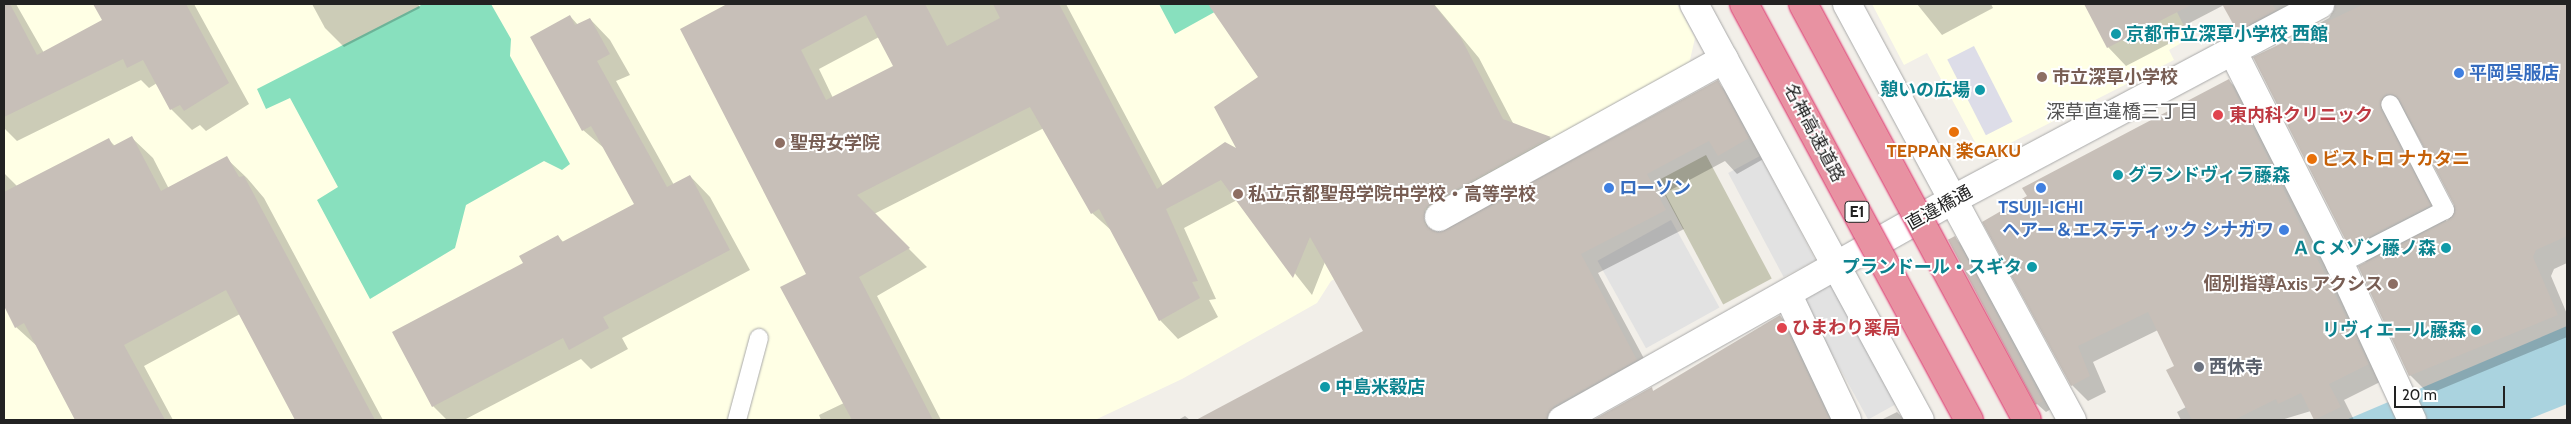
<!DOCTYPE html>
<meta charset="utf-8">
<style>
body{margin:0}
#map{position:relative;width:2571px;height:424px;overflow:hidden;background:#f2efe9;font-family:Cabin,"Noto Sans JP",sans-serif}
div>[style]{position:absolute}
.education>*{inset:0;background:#ffffe5}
.construction>*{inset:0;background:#c7c7b4;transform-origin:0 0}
.pitch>*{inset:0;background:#88e0be}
.parking>*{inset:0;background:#e2e2e2;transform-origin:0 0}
.plaza>*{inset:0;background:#dddde8;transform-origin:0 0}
.water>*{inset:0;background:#aad3df}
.shadow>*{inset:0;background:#0003}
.building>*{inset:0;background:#c7bfb8;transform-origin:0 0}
.roads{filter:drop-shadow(0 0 1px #a9a9a9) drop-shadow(0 0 1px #a9a9a9)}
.lane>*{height:18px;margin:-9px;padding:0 9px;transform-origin:9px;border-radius:9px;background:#fff}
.street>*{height:28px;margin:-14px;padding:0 14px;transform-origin:14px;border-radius:14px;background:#fff}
.bridges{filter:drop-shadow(0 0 1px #dc2a67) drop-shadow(0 0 1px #dc2a67)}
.highway-bridge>*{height:28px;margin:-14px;padding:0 14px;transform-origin:14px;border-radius:14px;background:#e892a2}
.dots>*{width:14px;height:14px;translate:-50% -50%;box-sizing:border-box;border:2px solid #fff;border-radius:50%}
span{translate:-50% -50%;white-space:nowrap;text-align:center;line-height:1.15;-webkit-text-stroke:4px #fff;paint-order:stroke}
.shield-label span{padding:1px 4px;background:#fff;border:1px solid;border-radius:4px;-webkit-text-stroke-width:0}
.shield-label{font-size:16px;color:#222;font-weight:700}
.culture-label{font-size:18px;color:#0d838f;font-weight:700}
.left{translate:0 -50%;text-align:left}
.right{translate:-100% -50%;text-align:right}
.shop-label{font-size:18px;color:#366cbe;font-weight:700}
.education-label{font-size:18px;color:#785e54;font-weight:700}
.health-label{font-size:18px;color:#be3a42;font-weight:700}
.street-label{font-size:18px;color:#222}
.food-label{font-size:18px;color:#c56008;font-weight:700}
.worship-label{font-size:18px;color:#5b616d;font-weight:700}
.neighbourhood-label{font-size:19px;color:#555}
.frame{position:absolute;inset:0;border:5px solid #222;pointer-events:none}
.scale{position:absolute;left:2394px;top:386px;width:111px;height:22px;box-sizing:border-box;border:2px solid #222;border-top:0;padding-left:6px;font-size:15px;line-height:18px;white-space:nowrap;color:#222;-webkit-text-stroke:4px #fff;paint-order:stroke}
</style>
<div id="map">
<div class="education">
<i style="clip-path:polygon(4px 4px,1677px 4px,1695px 38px,1687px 73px,1424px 213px,1427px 228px,1331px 281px,1317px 303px,1182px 379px,1095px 420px,4px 420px)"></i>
<i style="clip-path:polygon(1872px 4px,2173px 4px,2190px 38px,2169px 50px,2174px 60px,1983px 157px,1927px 53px,1904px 65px)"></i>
</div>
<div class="construction">
<i style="left:1706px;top:155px;width:140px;height:55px;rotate:62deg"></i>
</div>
<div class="pitch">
<i style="clip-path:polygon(423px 4px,491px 4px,511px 39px,510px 56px,570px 164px,562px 170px,544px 161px,466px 205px,455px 248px,370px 299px,317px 200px,338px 187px,290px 98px,266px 109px,257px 89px)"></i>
<i style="clip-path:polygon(1159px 4px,1229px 4px,1175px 34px)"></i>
</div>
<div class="parking">
<i style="left:1760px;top:156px;width:118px;height:36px;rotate:62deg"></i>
<i style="left:1671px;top:220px;width:100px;height:84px;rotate:61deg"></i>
<i style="left:1832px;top:284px;width:136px;height:34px;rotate:61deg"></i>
</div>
<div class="plaza">
<i style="left:1974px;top:46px;width:85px;height:30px;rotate:63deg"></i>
</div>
<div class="water">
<i style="clip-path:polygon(2567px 326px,2567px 404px,2527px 420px,2346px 420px)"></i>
</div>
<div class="shadow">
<i style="clip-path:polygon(4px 4px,16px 4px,44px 53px,104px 21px,95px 4px,194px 4px,249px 104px,206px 131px,200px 125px,192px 130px,171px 109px,157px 83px,149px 88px,141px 80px,17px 141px,4px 128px)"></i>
<i style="clip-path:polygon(312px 4px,418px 4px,420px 8px,344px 47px,325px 28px)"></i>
<i style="clip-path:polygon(evenodd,729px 4px,1066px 4px,1163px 186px,1239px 151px,1260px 77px,1216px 13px,1232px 4px,1434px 4px,1479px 58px,1514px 125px,1550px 138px,1568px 156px,1450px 222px,1444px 232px,1717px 82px,1736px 101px,1767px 157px,1737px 174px,1725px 161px,1665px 193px,1684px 229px,1598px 273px,1655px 379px,1581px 420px,1199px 420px,1364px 331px,1325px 262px,1312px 295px,1237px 200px,1184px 228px,1216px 299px,1209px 300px,1218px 317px,1178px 339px,1160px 320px,1112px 231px,1092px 213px,1044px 128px,874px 214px,927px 267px,877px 296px,941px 420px,821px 420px,819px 415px,844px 403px,807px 274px,682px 29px,729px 4px,879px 37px,895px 66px,833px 98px,819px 69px,879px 37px)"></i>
<i style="clip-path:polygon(1917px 4px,1991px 4px,1993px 8px,1942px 35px)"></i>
<i style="clip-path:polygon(evenodd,2085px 4px,2567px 4px,2567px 263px,2554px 269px,2551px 276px,2567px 314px,2567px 337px,2429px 394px,2410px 375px,2367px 263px,2350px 247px,2255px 58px,2329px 18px,2335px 8px,2256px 49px,2238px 30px,2224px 5px,2174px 31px,2178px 39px,2126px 66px,2108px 47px,2085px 4px,2404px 112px,2456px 205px,2447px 222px,2399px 128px,2404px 112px)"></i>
<i style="clip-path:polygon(570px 16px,578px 25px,590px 19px,610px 40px,630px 75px,616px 81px,674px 185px,690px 176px,710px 197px,750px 270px,622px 338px,628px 349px,591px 369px,581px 359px,464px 420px,447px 420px,433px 406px,524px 264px,558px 236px,564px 243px,636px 205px,605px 149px,583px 130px)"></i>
<i style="clip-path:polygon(2229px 81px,2245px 96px,2384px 380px,2344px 400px,2354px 420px,2316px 420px,2311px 411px,2281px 420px,2181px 420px,2177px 412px,2186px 407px,2176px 366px,2158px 330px,2093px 362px,2106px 392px,2088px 401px,2072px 385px,1984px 222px)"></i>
<i style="clip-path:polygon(132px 138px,153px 158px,169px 189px,226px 158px,247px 178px,264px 198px,383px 420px,297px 420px,240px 314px,144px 366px,173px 420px,76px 420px,38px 347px,16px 327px,4px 303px,4px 173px,17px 186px,109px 140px,115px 146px)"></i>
<i style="clip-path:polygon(1955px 238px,1963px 246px,2051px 409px,2046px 412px,2037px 404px)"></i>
<i style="clip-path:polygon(1780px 316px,1799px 335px,1840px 420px,1596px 420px,1651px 389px,1654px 392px)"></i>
<i style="clip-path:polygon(1897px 412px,1905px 420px,1881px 420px)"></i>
<i style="clip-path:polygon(1185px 416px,1190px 420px,1178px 420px)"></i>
</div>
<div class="building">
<i style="clip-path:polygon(4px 4px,10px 4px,37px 55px,102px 20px,93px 4px,186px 4px,229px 83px,184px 111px,180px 105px,170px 110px,143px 60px,127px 68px,123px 59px,4px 117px)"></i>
<i style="clip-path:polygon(evenodd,727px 4px,925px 4px,947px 46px,1000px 18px,993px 4px,1059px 4px,1157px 189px,1225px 142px,1236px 148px,1214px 107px,1258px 77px,1208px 4px,1433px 4px,1461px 38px,1503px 119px,1551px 137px,1431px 204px,1425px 209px,1425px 224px,1438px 233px,1718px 80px,1749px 138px,1718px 156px,1709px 141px,1647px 174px,1666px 210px,1581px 254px,1637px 360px,1554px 406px,1546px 420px,1196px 420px,1363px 331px,1310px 237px,1293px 278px,1221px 180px,1166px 209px,1198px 281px,1192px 282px,1200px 298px,1159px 321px,1099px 209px,1091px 214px,1030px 107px,857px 195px,910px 248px,859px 277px,933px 420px,852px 420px,780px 287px,806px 274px,680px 29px,727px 4px,866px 15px,893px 66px,826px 100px,801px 50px,866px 15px)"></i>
<i style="clip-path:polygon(2084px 4px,2193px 4px,2107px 48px)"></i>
<i style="clip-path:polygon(2222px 4px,2272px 4px,2276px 10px,2237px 31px)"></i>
<i style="clip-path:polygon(2364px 4px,2567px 4px,2567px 236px,2536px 250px,2533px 257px,2558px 315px,2409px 376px,2358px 266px,2450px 219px,2454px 205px,2399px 99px,2386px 94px,2381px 109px,2431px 205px,2349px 247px,2253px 57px)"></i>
<i style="clip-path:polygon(570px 15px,575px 25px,590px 18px,610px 54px,597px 61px,667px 187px,690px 175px,730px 250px,603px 317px,609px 328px,569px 350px,563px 338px,432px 407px,392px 332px,523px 263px,519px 256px,558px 235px,562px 242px,634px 204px,591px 126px,582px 131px,530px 37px)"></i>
<i style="clip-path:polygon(2229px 79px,2369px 364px,2329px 384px,2341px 407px,2314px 420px,2301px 393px,2278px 404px,2276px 399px,2234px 420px,2192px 420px,2166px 370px,2174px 366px,2148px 312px,2078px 346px,2090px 376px,2071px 386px,1982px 222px,2027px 196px,2022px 188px)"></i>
<i style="clip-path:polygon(132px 136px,161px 191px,227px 156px,239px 177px,244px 176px,375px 420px,295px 420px,226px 290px,124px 345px,165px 420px,75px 420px,24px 323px,15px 328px,4px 306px,4px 192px,109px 138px,113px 146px)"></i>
<i style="left:1955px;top:236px;width:187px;height:8px;rotate:62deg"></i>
<i style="clip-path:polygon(1780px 315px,1830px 420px,1593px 420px,1652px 387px,1653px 391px)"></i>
</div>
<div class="roads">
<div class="lane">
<i style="left:2340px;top:264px;width:118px;rotate:-27.2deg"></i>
<i style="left:2445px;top:210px;width:119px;rotate:-117.4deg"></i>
<i style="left:737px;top:420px;width:85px;rotate:-75deg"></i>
</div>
<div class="street">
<i style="left:1694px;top:4px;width:473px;rotate:61.5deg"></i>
<i style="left:1847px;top:4px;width:473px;rotate:61.6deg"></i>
<i style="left:2232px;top:50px;width:240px;rotate:63.2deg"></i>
<i style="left:2340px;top:264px;width:172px;rotate:65.2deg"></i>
<i style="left:1439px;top:217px;width:326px;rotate:-29deg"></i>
<i style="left:1788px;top:295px;width:138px;rotate:64.7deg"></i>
<i style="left:1562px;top:420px;width:448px;rotate:-29.4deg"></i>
<i style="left:1952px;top:200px;width:417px;rotate:-28deg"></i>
</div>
</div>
<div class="bridges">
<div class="highway-bridge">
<i style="left:1744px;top:4px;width:473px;rotate:61.6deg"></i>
<i style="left:1803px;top:4px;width:472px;rotate:61.7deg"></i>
</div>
</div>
<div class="dots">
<i style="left:2116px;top:34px;background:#0f9aa8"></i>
<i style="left:2459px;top:73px;background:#3f7fe0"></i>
<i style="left:2042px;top:77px;background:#8d6e63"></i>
<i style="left:1980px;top:90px;background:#0f9aa8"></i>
<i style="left:2218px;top:115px;background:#e0444e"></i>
<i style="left:1954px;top:132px;background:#e8710a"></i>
<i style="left:780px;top:143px;background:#8d6e63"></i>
<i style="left:2312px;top:159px;background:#e8710a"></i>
<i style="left:2118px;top:175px;background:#0f9aa8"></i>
<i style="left:1609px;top:188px;background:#3f7fe0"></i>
<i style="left:2041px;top:188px;background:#3f7fe0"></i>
<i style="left:1238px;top:194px;background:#8d6e63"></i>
<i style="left:2284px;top:230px;background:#3f7fe0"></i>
<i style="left:2446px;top:248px;background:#0f9aa8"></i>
<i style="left:2032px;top:267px;background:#0f9aa8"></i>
<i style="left:2393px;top:284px;background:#8d6e63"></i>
<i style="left:1782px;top:328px;background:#e0444e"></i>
<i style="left:2476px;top:330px;background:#0f9aa8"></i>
<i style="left:2199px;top:367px;background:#6b7280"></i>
<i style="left:1325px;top:387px;background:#0f9aa8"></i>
</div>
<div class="shield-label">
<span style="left:1857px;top:212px">E1</span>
</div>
<div class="culture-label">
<span class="left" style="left:2126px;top:34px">京都市立深草小学校 西館</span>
<span class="right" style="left:1970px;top:90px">憩いの広場</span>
<span class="left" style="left:2128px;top:175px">グランドヴィラ藤森</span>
<span class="right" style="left:2436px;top:248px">ＡＣメゾン藤ノ森</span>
<span class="right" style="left:2022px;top:267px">プランドール・スギタ</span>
<span class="right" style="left:2466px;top:330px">リヴィエール藤森</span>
<span class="left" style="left:1335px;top:387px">中島米穀店</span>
</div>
<div class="shop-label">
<span class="left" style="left:2469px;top:73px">平岡呉服店</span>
<span class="left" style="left:1619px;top:188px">ローソン</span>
<span style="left:2041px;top:207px">TSUJI-ICHI</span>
<span class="right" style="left:2274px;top:230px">ヘアー＆エステティック シナガワ</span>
</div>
<div class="education-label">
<span class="left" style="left:2052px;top:77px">市立深草小学校</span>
<span class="left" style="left:790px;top:143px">聖母女学院</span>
<span class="left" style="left:1248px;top:194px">私立京都聖母学院中学校・高等学校</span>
<span class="right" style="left:2383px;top:284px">個別指導Axis アクシス</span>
</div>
<div class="health-label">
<span class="left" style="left:2229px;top:115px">東内科クリニック</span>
<span class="left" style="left:1792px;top:328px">ひまわり薬局</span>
</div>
<div class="street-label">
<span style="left:1814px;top:133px;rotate:62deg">名神高速道路</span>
<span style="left:1939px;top:208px;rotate:-29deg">直違橋通</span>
</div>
<div class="food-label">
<span style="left:1954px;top:151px">TEPPAN 楽GAKU</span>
<span class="left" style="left:2322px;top:159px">ビストロ ナカタニ</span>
</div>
<div class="worship-label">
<span class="left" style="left:2209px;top:367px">西休寺</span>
</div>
<div class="neighbourhood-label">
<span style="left:2122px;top:112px">深草直違橋三丁目</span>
</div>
<div class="frame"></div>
<div class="scale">20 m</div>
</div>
